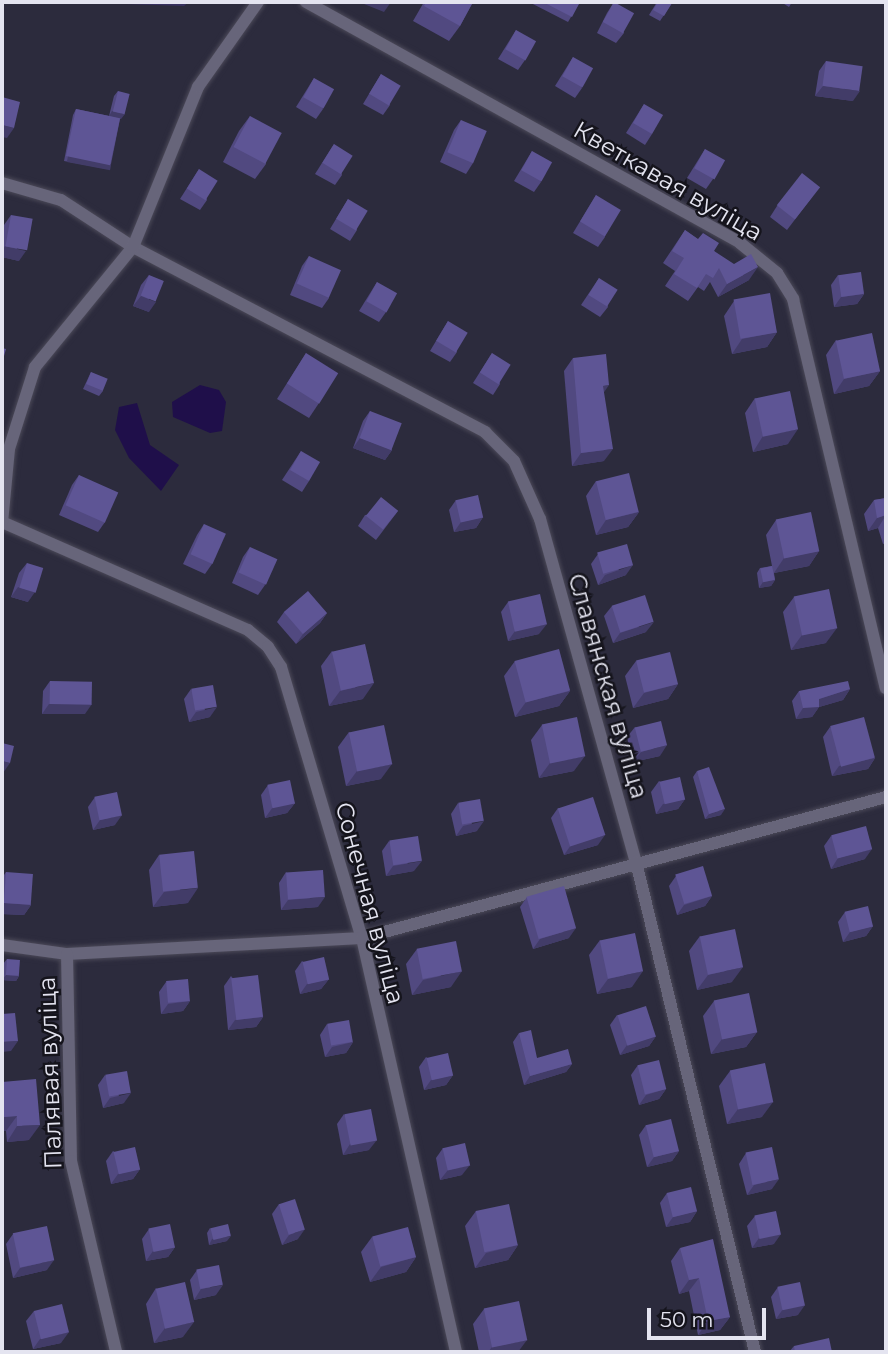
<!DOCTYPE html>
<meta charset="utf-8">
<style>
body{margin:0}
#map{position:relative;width:888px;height:1354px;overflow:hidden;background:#2c2b3d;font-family:Montserrat,sans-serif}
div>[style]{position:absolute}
.green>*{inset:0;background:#383160}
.water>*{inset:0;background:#1f0f4a}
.roads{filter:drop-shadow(0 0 2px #4b4958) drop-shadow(0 0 2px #4b4958)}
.minor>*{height:12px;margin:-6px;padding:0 6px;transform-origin:6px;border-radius:6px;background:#67657a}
.wall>*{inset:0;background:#514980}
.shaded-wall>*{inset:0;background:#423c68;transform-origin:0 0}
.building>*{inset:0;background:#5e5595;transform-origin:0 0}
span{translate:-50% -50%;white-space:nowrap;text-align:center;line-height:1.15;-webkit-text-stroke:5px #15141c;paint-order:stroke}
.street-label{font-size:24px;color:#e4e4f0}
.frame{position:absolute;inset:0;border:4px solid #e4e4f0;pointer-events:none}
.scale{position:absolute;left:647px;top:1308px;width:119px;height:32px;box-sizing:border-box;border:4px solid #e4e4f0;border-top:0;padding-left:9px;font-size:21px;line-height:24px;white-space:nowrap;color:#e4e4f0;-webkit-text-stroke:5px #15141c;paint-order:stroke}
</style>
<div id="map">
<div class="green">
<i style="clip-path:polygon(68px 2px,189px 2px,184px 6px)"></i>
</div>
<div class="water">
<i style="clip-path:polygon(200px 385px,219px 390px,226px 402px,222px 431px,210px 433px,173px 417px,172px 402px)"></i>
<i style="clip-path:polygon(137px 403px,150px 445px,179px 465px,161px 491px,129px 458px,115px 430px,119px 407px)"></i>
</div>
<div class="roads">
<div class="minor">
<i style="left:306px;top:2px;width:496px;rotate:29deg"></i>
<i style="left:740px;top:243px;width:48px;rotate:39deg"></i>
<i style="left:777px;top:273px;width:31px;rotate:58deg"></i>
<i style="left:793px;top:299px;width:400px;rotate:76.6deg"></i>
<i style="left:2px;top:183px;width:61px;rotate:16.1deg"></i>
<i style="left:61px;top:200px;width:86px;rotate:33.1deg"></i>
<i style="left:133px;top:247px;width:398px;rotate:27.7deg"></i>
<i style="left:485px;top:432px;width:41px;rotate:45deg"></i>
<i style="left:514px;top:461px;width:64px;rotate:65.9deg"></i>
<i style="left:540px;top:519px;width:356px;rotate:74.4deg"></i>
<i style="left:636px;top:862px;width:504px;rotate:76.35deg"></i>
<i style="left:2px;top:522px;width:269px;rotate:23.7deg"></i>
<i style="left:248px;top:630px;width:26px;rotate:40deg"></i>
<i style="left:268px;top:647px;width:24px;rotate:57deg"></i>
<i style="left:281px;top:667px;width:283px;rotate:73.4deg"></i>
<i style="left:362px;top:938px;width:425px;rotate:77.2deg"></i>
<i style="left:2px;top:523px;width:74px;rotate:-84.6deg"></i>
<i style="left:9px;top:449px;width:86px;rotate:-72.4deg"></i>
<i style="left:35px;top:367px;width:155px;rotate:-50.8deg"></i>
<i style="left:133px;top:247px;width:173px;rotate:-67.9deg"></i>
<i style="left:198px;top:87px;width:104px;rotate:-54.8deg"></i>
<i style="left:2px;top:945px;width:66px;rotate:7.9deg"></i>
<i style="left:67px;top:954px;width:295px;rotate:-3.1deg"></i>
<i style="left:362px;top:938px;width:543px;rotate:-15.06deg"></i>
<i style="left:67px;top:954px;width:207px;rotate:88.9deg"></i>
<i style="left:71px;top:1161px;width:196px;rotate:76.7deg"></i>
</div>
</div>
<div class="wall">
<i style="clip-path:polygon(424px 2px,473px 2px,460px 26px,449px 41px,413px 21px)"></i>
<i style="clip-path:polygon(529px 2px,580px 2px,568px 22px)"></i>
<i style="clip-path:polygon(614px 2px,624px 33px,616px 43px,597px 33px,607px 13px)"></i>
<i style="clip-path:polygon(657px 2px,672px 3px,660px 21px,649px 15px)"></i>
<i style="clip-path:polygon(781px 2px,792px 2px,789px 7px)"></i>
<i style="clip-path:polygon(516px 30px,525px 60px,518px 70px,498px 59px)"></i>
<i style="clip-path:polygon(573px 57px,582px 88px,575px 98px,555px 86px)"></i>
<i style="clip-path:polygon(826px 61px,853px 101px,815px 96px,819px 71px)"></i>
<i style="clip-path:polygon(381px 74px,390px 105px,383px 115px,363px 104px)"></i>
<i style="clip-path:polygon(314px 78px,323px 109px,316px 119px,296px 107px)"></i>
<i style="clip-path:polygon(118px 91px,121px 119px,120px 119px,111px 164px,107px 169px,64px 161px,73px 115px,76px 109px,109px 116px,114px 96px)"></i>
<i style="clip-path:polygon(644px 104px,652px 134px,645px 145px,626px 133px)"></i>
<i style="clip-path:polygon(250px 116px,266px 164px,255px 179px,223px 162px,239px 131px)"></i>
<i style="clip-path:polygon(461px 120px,473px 163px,466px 174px,440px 162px,454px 130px)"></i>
<i style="clip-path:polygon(334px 144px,342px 175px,335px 185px,315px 174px)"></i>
<i style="clip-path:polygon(705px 149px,713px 179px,706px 189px,687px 178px)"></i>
<i style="clip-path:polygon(532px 151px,541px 182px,534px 192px,514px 181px)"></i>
<i style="clip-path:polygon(199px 169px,207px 200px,200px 210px,180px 199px)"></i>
<i style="clip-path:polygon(596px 195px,605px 237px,598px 247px,573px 233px)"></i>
<i style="clip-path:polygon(812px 197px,787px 230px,770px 217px,777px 206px)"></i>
<i style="clip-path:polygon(348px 199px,357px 230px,350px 241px,330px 229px)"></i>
<i style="clip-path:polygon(11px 215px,19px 261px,2px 257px,2px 236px,4px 225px)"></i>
<i style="clip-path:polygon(685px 230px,714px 251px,749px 280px,718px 297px,710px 282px,704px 291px,698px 287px,688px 301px,665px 286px,675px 271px,663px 263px)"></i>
<i style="clip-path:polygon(309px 256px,329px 298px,322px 308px,290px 295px,302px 266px)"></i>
<i style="clip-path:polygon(149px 275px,149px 312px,133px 306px,141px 285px)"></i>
<i style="clip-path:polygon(838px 275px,864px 294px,857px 304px,834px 307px,831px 285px)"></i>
<i style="clip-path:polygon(599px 278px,608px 307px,600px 317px,581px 305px)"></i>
<i style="clip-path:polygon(377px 282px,386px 312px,379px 322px,359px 311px)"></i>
<i style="clip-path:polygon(734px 301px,777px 332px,767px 347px,732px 354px,724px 316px)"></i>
<i style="clip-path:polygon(448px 321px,457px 352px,450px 362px,430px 351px)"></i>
<i style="clip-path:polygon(836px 340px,880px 371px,869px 386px,834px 394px,826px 355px)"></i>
<i style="clip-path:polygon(306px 353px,319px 403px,309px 418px,277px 399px)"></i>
<i style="clip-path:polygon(492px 353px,500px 384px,493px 395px,473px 383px)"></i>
<i style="clip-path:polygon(573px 358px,604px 393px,604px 461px,572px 466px,564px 371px)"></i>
<i style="clip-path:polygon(91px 372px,103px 391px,99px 396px,83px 389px)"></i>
<i style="clip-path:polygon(755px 398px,788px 444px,753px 452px,745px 413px)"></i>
<i style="clip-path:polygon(370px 411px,392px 450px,385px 460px,353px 448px,363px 421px)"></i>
<i style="clip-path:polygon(301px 451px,309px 481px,302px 492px,282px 480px)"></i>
<i style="clip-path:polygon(79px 475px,105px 522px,98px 532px,59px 515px,72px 485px)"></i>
<i style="clip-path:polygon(596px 481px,639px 512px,628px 527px,596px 535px,586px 496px)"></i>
<i style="clip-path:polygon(886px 498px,886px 543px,883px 544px,878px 528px,868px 531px,864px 514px,874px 500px)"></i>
<i style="clip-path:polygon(456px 500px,483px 517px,476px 528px,454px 532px,449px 510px)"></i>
<i style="clip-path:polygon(398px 511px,376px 540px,358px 526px,365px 515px)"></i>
<i style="clip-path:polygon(776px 520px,819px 551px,809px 566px,774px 573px,775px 580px,771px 586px,759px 588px,757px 573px,760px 568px,772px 566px,766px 535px)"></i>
<i style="clip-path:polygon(204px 524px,212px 564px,205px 574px,183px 564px,197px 535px)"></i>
<i style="clip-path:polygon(250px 547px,265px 585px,258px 595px,232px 583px,243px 557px)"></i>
<i style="clip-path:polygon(598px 554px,626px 575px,598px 585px,591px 564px)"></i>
<i style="clip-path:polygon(27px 563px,28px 602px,11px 597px,19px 573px)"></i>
<i style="clip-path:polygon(794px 597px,826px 643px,791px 650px,783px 612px)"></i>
<i style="clip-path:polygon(508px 602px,539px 634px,508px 641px,501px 612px)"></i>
<i style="clip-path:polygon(612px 606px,646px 632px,613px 643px,604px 616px)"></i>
<i style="clip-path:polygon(284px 612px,327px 613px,320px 623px,296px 644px,277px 622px)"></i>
<i style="clip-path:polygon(332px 651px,363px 699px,329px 706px,321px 666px)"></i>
<i style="clip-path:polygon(515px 661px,570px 691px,559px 706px,515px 717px,504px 676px)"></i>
<i style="clip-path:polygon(636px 661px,678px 684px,668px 699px,633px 708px,625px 676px)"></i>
<i style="clip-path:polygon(50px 681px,85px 714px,42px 714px,43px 691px)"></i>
<i style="clip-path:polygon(191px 689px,210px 717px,189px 722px,184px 699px)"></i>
<i style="clip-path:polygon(850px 689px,843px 700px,819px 707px,812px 717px,796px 719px,792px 701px,799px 691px)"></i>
<i style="clip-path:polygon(542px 725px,574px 771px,539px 778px,531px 740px)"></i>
<i style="clip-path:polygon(635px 727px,660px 756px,633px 762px,627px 737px)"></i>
<i style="clip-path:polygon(830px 727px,875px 758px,868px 769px,832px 776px,823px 737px)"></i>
<i style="clip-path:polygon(349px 732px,381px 779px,346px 786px,338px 747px)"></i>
<i style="clip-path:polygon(697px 771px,721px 815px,705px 819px,693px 777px)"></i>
<i style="clip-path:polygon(659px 781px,685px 799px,678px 809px,656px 814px,651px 792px)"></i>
<i style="clip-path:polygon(268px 785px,295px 803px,287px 813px,265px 818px,261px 795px)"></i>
<i style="clip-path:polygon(95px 797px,115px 825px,93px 830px,88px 807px)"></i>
<i style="clip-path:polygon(458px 803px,477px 831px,456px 836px,451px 814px)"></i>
<i style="clip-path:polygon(558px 808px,598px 845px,564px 855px,551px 818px)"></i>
<i style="clip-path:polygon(831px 836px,865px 859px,831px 869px,824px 846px)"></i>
<i style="clip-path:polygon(389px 841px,414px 871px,386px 876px,382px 851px)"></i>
<i style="clip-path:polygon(159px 855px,188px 903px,153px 907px,149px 870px)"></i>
<i style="clip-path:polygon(6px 872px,31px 905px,24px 915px,2px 914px,2px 878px)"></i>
<i style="clip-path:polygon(286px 872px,318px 907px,281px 910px,279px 883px)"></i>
<i style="clip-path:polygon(676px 876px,712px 896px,705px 906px,677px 915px,669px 886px)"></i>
<i style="clip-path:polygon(527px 897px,569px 938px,533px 949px,520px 907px)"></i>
<i style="clip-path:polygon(845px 912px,873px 926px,866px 936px,843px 942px,838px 922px)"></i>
<i style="clip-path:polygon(700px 936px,732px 982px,697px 990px,689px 951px)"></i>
<i style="clip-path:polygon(600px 940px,632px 987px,597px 994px,589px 955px)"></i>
<i style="clip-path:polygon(417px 949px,451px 987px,412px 995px,406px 964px)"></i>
<i style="clip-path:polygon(7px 959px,19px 976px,16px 981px,2px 980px,3px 964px)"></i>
<i style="clip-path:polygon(302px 961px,329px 979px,321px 989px,300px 994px,295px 971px)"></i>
<i style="clip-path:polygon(231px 976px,263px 1017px,256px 1027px,228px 1030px,224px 986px)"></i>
<i style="clip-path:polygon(166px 982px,190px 1001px,183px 1011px,161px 1014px,159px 992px)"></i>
<i style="clip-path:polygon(714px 1001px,757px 1032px,746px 1047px,711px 1054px,703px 1016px)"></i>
<i style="clip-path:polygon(617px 1015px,656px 1036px,649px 1046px,620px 1055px,610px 1025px)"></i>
<i style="clip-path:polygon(327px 1024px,353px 1042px,346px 1053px,325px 1057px,320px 1035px)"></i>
<i style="clip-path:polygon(519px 1033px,537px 1058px,572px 1064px,566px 1072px,524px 1085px,513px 1042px)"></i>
<i style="clip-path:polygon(426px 1057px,453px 1075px,446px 1085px,424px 1090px,419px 1067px)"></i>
<i style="clip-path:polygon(638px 1065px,666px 1089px,659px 1099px,639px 1105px,631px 1075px)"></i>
<i style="clip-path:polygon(730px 1071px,762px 1117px,727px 1124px,719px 1086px)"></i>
<i style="clip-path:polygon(105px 1075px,124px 1103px,103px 1108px,98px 1085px)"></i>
<i style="clip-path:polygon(2px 1082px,29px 1140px,7px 1142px,6px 1131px,2px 1131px)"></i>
<i style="clip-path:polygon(344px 1114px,369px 1150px,343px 1155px,337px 1124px)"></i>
<i style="clip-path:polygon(646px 1125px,679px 1151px,672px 1161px,647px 1167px,639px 1135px)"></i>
<i style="clip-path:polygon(443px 1148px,462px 1175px,440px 1180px,436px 1158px)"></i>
<i style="clip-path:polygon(113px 1151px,140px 1169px,133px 1179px,111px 1184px,106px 1161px)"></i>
<i style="clip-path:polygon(746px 1153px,772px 1189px,747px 1195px,739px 1164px)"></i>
<i style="clip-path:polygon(667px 1193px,697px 1211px,690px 1222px,666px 1227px,660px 1203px)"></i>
<i style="clip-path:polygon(279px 1204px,298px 1239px,282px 1245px,272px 1214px)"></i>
<i style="clip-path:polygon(476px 1211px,518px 1245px,508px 1260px,475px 1268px,465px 1226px)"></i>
<i style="clip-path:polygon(755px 1216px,774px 1244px,752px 1248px,747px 1226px)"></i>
<i style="clip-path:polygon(210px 1228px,227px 1241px,209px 1245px,207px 1233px)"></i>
<i style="clip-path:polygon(149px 1229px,175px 1247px,168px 1257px,146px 1261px,142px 1239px)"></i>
<i style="clip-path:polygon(13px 1234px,47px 1270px,13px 1278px,6px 1244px)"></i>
<i style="clip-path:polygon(372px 1237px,416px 1257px,406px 1272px,370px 1282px,361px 1252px)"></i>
<i style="clip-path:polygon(680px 1248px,730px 1317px,720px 1330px,698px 1335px,689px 1291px,679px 1294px,671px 1261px)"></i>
<i style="clip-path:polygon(197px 1270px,216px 1295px,194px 1300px,190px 1280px)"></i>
<i style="clip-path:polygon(778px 1287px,798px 1315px,776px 1319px,771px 1297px)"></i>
<i style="clip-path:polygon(156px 1288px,183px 1337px,154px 1343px,146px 1304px)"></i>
<i style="clip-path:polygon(484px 1309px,518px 1352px,479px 1352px,473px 1324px)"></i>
<i style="clip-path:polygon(34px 1311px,61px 1343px,33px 1349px,26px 1321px)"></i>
<i style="clip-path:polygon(794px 1346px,832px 1352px,789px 1352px)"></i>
</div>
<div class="shaded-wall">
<i style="clip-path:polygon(359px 2px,391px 2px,384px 12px)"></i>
<i style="clip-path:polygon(823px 86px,860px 91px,853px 101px,815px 96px)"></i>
<i style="clip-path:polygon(112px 111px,125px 114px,121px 119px,109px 116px)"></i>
<i style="clip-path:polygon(2px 125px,14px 128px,7px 138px,2px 137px)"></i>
<i style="left:68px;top:156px;width:44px;height:6px;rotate:11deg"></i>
<i style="clip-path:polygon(5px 246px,26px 251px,19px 261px,2px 257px,2px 251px)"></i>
<i style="clip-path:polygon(758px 267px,749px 280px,718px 297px,727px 284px)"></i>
<i style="clip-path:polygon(864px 294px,857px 304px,834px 307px,841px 297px)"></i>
<i style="clip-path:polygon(141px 296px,156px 302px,149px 312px,133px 306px)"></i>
<i style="clip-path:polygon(777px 332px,767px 347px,732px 354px,742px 339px)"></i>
<i style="clip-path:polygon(880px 371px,869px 386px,834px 394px,844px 379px)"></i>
<i style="clip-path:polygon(609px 385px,600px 398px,603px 386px)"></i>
<i style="clip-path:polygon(798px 429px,788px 444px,753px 452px,763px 436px)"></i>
<i style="clip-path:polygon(360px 438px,392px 450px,385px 460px,353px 448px)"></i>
<i style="clip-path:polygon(613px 449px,604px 461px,572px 466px,581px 453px)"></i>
<i style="clip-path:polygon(639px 512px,628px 527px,596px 535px,606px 520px)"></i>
<i style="clip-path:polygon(886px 515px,878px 528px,868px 531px,877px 518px)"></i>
<i style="clip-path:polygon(483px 517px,476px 528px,454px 532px,461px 522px)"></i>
<i style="clip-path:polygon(819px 551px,809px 566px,774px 573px,784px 558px)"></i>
<i style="clip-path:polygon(633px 565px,626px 575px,598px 585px,605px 575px)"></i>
<i style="clip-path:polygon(775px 580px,771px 586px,759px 588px,763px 582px)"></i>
<i style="clip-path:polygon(18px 587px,35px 592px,28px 602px,11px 597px)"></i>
<i style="clip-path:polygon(327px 613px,320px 623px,296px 644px,303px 634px)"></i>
<i style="clip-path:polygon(654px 622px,646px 632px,613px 643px,620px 633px)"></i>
<i style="clip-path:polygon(547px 624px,539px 634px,508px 641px,515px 631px)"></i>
<i style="clip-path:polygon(837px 628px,826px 643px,791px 650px,802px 635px)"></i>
<i style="clip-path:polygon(374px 683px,363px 699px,329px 706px,340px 691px)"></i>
<i style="clip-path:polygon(678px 684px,668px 699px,633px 708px,644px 693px)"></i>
<i style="clip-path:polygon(850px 689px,843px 700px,819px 707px,812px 717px,796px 719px,803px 708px,819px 699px)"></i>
<i style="clip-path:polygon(570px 691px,559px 706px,515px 717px,526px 702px)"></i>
<i style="clip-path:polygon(49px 704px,92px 704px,85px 714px,42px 714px)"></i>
<i style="clip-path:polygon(217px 707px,210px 717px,189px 722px,196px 712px)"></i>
<i style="clip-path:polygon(667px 745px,660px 756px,633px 762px,641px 752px)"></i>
<i style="clip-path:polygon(585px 756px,574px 771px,539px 778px,550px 763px)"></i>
<i style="clip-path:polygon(875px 758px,868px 769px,832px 776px,839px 766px)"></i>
<i style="clip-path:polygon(2px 761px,10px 763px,3px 773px,2px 772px)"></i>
<i style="clip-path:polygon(392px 764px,381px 779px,346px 786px,357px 771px)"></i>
<i style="clip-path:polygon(685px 799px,678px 809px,656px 814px,663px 804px)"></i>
<i style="clip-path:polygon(295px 803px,287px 813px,265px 818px,273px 807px)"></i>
<i style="clip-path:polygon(725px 809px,721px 815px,705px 819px,709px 814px)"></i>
<i style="clip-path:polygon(122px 815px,115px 825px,93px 830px,100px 820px)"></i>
<i style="clip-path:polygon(484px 821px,477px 831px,456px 836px,463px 826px)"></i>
<i style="clip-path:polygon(605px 835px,598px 845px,564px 855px,571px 845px)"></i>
<i style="clip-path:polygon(872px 849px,865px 859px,831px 869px,838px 858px)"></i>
<i style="clip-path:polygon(422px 861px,414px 871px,386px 876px,393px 866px)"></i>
<i style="clip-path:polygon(198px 888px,188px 903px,153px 907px,164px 892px)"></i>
<i style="clip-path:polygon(712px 896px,705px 906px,677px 915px,684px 905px)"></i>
<i style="clip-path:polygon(325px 897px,318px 907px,281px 910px,288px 900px)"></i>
<i style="clip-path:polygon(4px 903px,31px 905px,24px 915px,2px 914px,2px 906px)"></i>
<i style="clip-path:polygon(873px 926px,866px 936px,843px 942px,850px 932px)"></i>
<i style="clip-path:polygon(576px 928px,569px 938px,533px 949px,540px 939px)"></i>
<i style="clip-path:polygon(743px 967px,732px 982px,697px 990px,708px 975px)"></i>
<i style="clip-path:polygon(462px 971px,451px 987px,412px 995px,423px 980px)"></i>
<i style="clip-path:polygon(643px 971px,632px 987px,597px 994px,608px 979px)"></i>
<i style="clip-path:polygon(6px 975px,19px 976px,16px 981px,2px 980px)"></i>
<i style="clip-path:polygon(329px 979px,321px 989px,300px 994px,307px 984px)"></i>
<i style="clip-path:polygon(190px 1001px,183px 1011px,161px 1014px,168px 1004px)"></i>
<i style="clip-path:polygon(263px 1017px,256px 1027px,228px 1030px,235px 1020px)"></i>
<i style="clip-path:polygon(757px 1032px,746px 1047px,711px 1054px,722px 1039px)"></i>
<i style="clip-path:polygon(656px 1036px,649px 1046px,620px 1055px,627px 1045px)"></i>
<i style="clip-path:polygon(18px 1041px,11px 1051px,2px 1052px,2px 1042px)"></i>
<i style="clip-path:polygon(353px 1042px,346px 1053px,325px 1057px,332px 1047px)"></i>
<i style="clip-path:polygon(572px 1064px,566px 1072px,524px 1085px,530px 1076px)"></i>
<i style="clip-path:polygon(453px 1075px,446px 1085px,424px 1090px,431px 1080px)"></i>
<i style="clip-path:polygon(666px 1089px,659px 1099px,639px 1105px,646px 1095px)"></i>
<i style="clip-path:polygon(131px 1093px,124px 1103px,103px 1108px,110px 1098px)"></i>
<i style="clip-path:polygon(773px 1102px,762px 1117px,727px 1124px,738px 1109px)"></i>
<i style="clip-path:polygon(17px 1116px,6px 1131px,2px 1131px,2px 1120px,4px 1117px)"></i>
<i style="clip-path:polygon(40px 1125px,29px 1140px,7px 1142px,17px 1126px)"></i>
<i style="clip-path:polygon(377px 1140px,369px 1150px,343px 1155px,350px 1144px)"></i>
<i style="clip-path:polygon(679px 1151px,672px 1161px,647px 1167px,654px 1157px)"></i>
<i style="clip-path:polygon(470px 1165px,462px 1175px,440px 1180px,448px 1170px)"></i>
<i style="clip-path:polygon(140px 1169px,133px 1179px,111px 1184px,118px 1174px)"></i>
<i style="clip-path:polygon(779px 1179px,772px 1189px,747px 1195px,754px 1185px)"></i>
<i style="clip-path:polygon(697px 1211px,690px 1222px,666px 1227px,673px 1217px)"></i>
<i style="clip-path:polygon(305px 1229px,298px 1239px,282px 1245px,289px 1235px)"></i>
<i style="clip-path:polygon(781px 1234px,774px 1244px,752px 1248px,759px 1238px)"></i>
<i style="clip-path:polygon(231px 1236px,227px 1241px,209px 1245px,212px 1239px)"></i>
<i style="clip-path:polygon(518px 1245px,508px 1260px,475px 1268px,486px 1253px)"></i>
<i style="clip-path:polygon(175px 1247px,168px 1257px,146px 1261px,153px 1251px)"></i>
<i style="clip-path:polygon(416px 1257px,406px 1272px,370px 1282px,381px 1267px)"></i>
<i style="clip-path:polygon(54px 1260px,47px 1270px,13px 1278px,20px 1268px)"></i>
<i style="clip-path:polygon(699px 1278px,689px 1291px,679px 1294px,689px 1280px)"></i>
<i style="clip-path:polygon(223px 1285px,216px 1295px,194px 1300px,201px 1289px)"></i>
<i style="clip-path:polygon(805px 1305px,798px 1315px,776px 1319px,783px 1309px)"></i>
<i style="clip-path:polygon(730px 1317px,720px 1330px,698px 1335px,708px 1321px)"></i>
<i style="clip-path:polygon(194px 1322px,183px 1337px,154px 1343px,165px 1328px)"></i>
<i style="clip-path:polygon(69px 1332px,61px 1343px,33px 1349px,40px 1339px)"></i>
<i style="clip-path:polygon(527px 1340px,518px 1352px,488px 1352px,492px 1347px)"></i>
</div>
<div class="building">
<i style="clip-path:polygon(426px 2px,473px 2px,460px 26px,424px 6px)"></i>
<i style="clip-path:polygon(543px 2px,580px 2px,572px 17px)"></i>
<i style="left:614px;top:2px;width:23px;height:23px;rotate:29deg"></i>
<i style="clip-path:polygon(658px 2px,669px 2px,672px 3px,664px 16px,653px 10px)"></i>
<i style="left:516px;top:30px;width:23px;height:22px;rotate:29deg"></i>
<i style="left:573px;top:57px;width:23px;height:22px;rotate:29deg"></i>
<i style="left:826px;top:61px;width:37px;height:25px;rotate:8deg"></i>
<i style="left:381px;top:74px;width:23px;height:23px;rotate:31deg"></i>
<i style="left:314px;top:78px;width:23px;height:22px;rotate:29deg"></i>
<i style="left:118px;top:91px;width:12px;height:21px;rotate:14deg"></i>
<i style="clip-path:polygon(2px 97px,20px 102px,14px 128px,2px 125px)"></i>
<i style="left:644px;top:104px;width:22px;height:22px;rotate:30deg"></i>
<i style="left:76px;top:109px;width:45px;height:48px;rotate:12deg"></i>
<i style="left:250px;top:116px;width:36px;height:35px;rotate:28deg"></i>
<i style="left:461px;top:120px;width:28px;height:35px;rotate:23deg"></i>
<i style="left:334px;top:144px;width:22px;height:22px;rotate:32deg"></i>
<i style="left:705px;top:149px;width:23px;height:22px;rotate:29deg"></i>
<i style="left:532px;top:151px;width:23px;height:22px;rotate:29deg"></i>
<i style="left:199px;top:169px;width:22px;height:23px;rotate:32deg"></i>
<i style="left:802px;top:173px;width:23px;height:41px;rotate:38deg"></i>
<i style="left:596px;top:195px;width:29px;height:31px;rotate:31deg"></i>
<i style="left:348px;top:199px;width:23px;height:23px;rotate:31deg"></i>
<i style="left:11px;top:215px;width:22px;height:32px;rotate:10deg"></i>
<i style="clip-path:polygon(685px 230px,698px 239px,703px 233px,719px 243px,714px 251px,734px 264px,751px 254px,758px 267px,727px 284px,719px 268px,713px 278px,706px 274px,697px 288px,674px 274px,684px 258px,672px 251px)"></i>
<i style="left:309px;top:256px;width:35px;height:30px;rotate:24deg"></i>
<i style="left:861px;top:272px;width:22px;height:23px;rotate:82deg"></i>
<i style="left:149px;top:275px;width:16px;height:22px;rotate:22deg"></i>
<i style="left:599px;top:278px;width:22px;height:20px;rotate:32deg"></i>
<i style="left:377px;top:282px;width:23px;height:22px;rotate:29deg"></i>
<i style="left:770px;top:293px;width:40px;height:37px;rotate:80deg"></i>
<i style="left:448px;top:321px;width:23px;height:23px;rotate:31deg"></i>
<i style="left:872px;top:333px;width:39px;height:37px;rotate:78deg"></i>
<i style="clip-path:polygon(2px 348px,6px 349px,2px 363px)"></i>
<i style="left:306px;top:353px;width:38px;height:36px;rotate:32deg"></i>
<i style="left:492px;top:353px;width:22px;height:23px;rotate:32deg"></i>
<i style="clip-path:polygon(606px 354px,609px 385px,603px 386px,613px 449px,581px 453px,573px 358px)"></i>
<i style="left:91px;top:372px;width:18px;height:13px;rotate:22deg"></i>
<i style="left:790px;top:391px;width:39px;height:36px;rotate:78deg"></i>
<i style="left:370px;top:411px;width:34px;height:29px;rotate:21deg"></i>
<i style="left:301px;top:451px;width:22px;height:22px;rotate:30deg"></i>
<i style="left:629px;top:473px;width:40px;height:34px;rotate:76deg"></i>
<i style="left:79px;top:475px;width:43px;height:33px;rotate:24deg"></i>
<i style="left:478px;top:495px;width:23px;height:23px;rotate:77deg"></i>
<i style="left:381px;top:497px;width:22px;height:24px;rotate:39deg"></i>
<i style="clip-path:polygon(886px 498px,886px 515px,877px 518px,874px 500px)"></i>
<i style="left:811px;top:512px;width:40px;height:36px;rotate:78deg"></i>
<i style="left:204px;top:524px;width:24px;height:33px;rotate:24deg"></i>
<i style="left:627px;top:544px;width:22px;height:31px;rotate:74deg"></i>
<i style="left:250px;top:547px;width:30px;height:28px;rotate:24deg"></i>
<i style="left:27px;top:563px;width:17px;height:26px;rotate:17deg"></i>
<i style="left:772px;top:566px;width:14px;height:12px;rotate:78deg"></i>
<i style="left:829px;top:589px;width:40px;height:36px;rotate:78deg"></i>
<i style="left:308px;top:591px;width:29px;height:32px;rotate:49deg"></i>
<i style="left:540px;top:594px;width:31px;height:33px;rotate:77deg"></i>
<i style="left:645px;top:595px;width:28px;height:35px;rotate:72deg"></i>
<i style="left:365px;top:644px;width:40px;height:34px;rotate:77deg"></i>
<i style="left:559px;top:649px;width:43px;height:46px;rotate:75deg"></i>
<i style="left:670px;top:652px;width:33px;height:35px;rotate:76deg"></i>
<i style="left:50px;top:681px;width:42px;height:23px;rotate:1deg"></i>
<i style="clip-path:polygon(848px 681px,850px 689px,819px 699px,819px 707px,803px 708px,799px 691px)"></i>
<i style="left:213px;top:685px;width:22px;height:22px;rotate:80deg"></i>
<i style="left:577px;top:717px;width:40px;height:36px;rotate:78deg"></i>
<i style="left:864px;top:717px;width:42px;height:35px;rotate:75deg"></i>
<i style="left:661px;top:721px;width:25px;height:27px;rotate:76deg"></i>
<i style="left:384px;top:725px;width:40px;height:36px;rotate:78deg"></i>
<i style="clip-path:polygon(2px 743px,14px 746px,10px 763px,2px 761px)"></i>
<i style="clip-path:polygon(709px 767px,725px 809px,709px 814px,697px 771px)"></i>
<i style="left:680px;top:777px;width:23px;height:21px;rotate:77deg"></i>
<i style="left:290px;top:780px;width:24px;height:23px;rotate:78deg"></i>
<i style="left:117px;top:792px;width:24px;height:23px;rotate:78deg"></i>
<i style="left:593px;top:797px;width:40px;height:37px;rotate:72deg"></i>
<i style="left:480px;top:799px;width:22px;height:22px;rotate:80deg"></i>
<i style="left:866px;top:826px;width:24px;height:36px;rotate:75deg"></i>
<i style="left:418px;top:836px;width:25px;height:29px;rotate:81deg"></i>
<i style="left:194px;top:851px;width:37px;height:35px;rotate:84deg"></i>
<i style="left:703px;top:866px;width:31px;height:29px;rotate:73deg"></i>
<i style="left:323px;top:870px;width:27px;height:37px;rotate:86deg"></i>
<i style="left:6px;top:872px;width:27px;height:31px;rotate:4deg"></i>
<i style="left:564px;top:886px;width:44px;height:39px;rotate:74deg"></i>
<i style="left:868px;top:906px;width:21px;height:24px;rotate:76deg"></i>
<i style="left:735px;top:929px;width:39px;height:36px;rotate:78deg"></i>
<i style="left:635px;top:933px;width:39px;height:36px;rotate:78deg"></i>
<i style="left:456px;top:941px;width:31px;height:40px;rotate:79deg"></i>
<i style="left:324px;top:957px;width:23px;height:22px;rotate:77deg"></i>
<i style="left:7px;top:959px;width:13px;height:16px;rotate:4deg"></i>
<i style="left:258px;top:975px;width:42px;height:27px;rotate:83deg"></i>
<i style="left:188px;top:979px;width:22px;height:22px;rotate:85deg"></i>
<i style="left:749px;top:993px;width:40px;height:36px;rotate:78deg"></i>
<i style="left:646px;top:1006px;width:32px;height:30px;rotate:72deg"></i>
<i style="clip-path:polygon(15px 1013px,18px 1041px,2px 1042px,2px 1014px)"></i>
<i style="left:349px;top:1020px;width:22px;height:22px;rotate:80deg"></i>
<i style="clip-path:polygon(531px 1030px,537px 1058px,568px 1049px,572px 1064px,530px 1076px,519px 1033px)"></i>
<i style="left:448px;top:1053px;width:23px;height:22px;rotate:77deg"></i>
<i style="left:659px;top:1060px;width:30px;height:22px;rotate:76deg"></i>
<i style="left:765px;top:1063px;width:40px;height:36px;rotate:78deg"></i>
<i style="left:127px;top:1071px;width:22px;height:22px;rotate:80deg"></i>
<i style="clip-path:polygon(36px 1079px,40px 1125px,17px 1126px,17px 1116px,4px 1117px,2px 1082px)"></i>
<i style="left:371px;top:1109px;width:32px;height:27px;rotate:79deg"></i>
<i style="left:671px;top:1119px;width:33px;height:26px;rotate:76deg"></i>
<i style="left:465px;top:1143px;width:23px;height:23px;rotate:77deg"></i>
<i style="left:135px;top:1147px;width:23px;height:22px;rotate:77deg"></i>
<i style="left:772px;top:1147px;width:33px;height:27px;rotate:78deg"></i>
<i style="left:691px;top:1187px;width:25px;height:25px;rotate:76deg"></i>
<i style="left:295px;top:1199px;width:32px;height:17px;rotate:72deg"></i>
<i style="left:509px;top:1204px;width:42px;height:34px;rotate:78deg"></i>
<i style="left:776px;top:1211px;width:24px;height:22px;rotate:78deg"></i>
<i style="left:170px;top:1224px;width:24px;height:22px;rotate:78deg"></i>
<i style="left:228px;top:1224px;width:12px;height:18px;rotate:76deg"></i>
<i style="left:47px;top:1226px;width:35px;height:35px;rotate:78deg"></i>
<i style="left:408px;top:1227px;width:31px;height:37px;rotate:75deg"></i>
<i style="clip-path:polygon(713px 1239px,730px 1317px,708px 1321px,699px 1278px,689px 1280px,680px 1248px)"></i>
<i style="left:219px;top:1265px;width:20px;height:23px;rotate:79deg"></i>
<i style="left:185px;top:1282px;width:41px;height:30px;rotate:77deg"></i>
<i style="left:800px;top:1282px;width:24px;height:23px;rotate:78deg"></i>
<i style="left:519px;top:1301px;width:40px;height:36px;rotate:78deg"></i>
<i style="left:62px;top:1304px;width:29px;height:29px;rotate:76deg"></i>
<i style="clip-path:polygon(829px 1338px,832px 1352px,795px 1352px,794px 1346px)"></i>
</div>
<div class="street-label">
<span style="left:668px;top:181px;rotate:30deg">Кветкавая вуліца</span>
<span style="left:608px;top:686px;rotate:74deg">Славянская вуліца</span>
<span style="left:370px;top:903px;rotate:75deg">Сонечная вуліца</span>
<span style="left:50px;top:1073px;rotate:-92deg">Палявая вуліца</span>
</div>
<div class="frame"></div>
<div class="scale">50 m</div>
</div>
